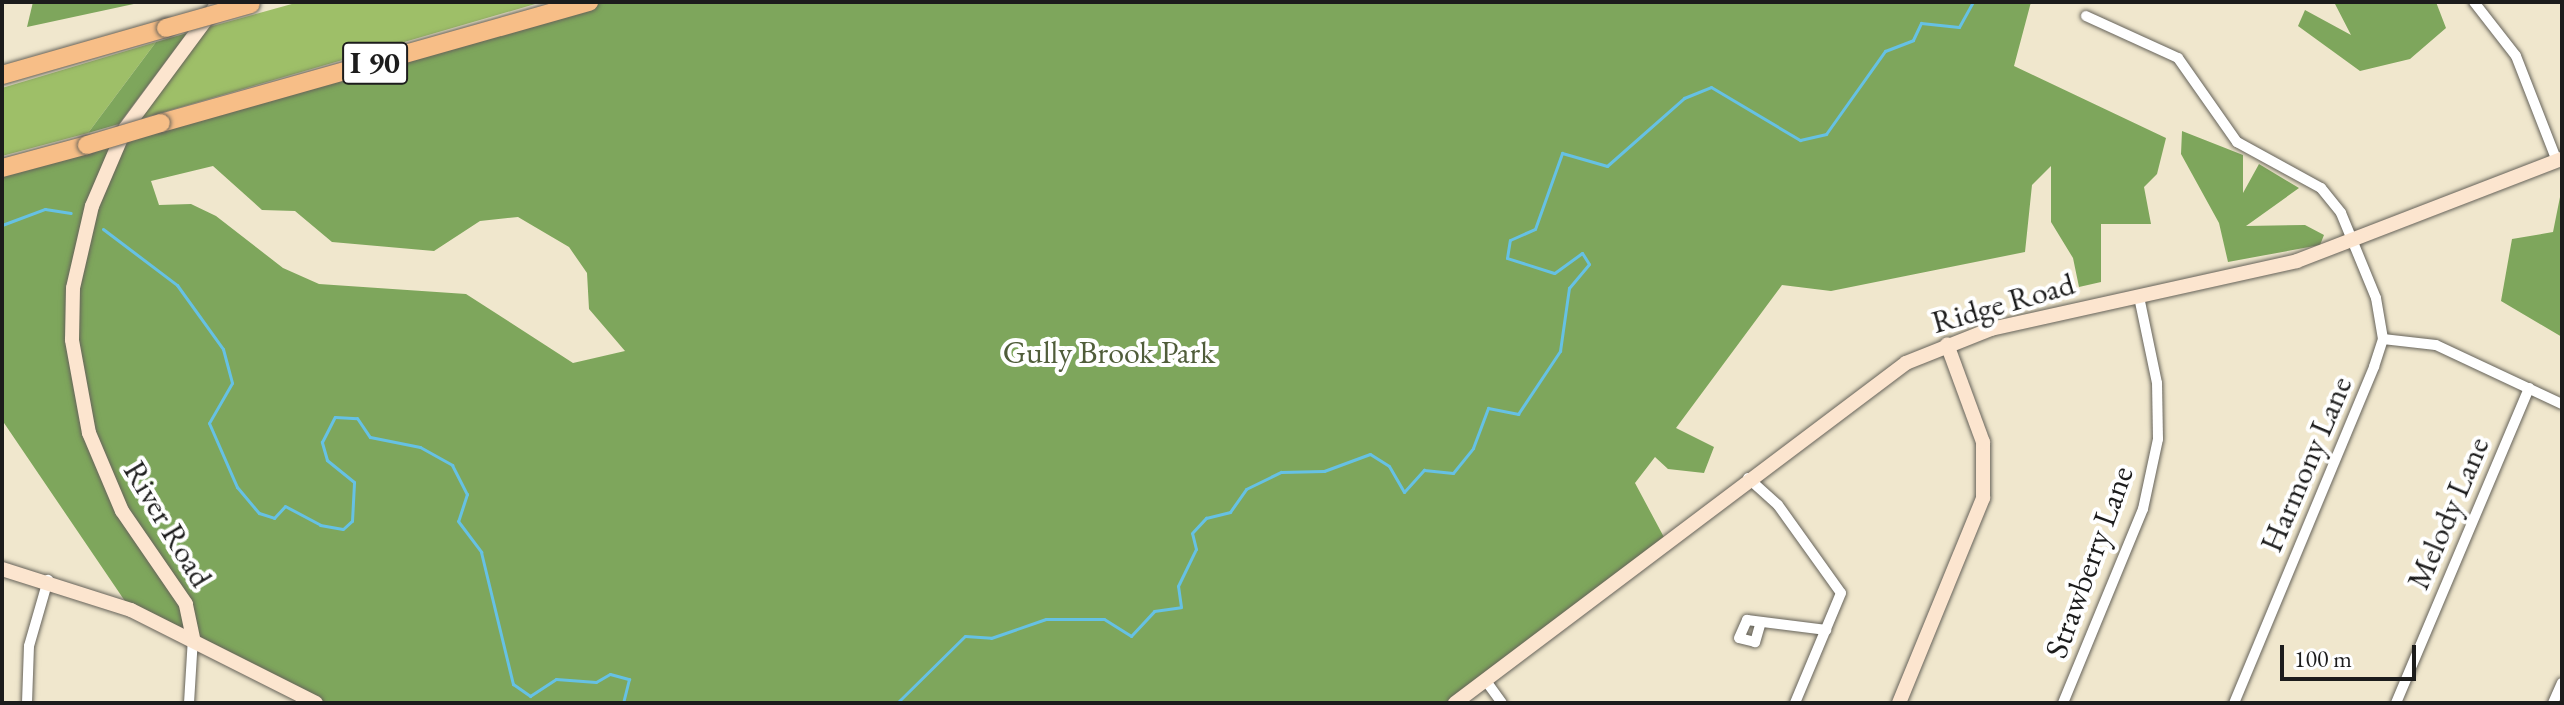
<!DOCTYPE html>
<style>
body{margin:0}
#map{position:relative;width:2564px;height:705px;overflow:hidden;background:#f0e7cd;font-family:"EB Garamond",serif}
div>[style]{position:absolute}
.green>*{inset:0;background:#9ebf68}
.forest>*{inset:0;background:#7ea65c}
.stream>*{height:3px;margin:-1.5px;padding:0 1.5px;transform-origin:1.5px;border-radius:1.5px;background:#66c1e4}
.roads{filter:drop-shadow(0 0 2px #66635a) drop-shadow(0 0 2px #66635a)}
.street>*{height:10px;margin:-5px;padding:0 5px;transform-origin:5px;border-radius:5px;background:#fff}
.secondary>*{height:14px;margin:-7px;padding:0 7px;transform-origin:7px;border-radius:7px;background:#fce5cf}
.highway>*{height:18px;margin:-9px;padding:0 9px;transform-origin:9px;border-radius:9px;background:#f7be87}
.bridges{filter:drop-shadow(0 0 2px #66635a) drop-shadow(0 0 2px #66635a)}
.highway-bridge>*{height:18px;margin:-9px;padding:0 9px;transform-origin:9px;border-radius:9px;background:#f7be87}
span{translate:-50% -50%;white-space:nowrap;text-align:center;line-height:1.15;-webkit-text-stroke:8px #fff;paint-order:stroke}
.shield-label span{padding:2px 6px;background:#fff;border:2px solid;border-radius:6px;-webkit-text-stroke-width:0}
.shield-label{font-size:30px;color:#1c1c1c;font-weight:700}
.street-label{font-size:32px;color:#1c1c1c}
.park-label{font-size:32px;color:#505d3a}
.frame{position:absolute;inset:0;border:4px solid #1c1c1c;pointer-events:none}
.scale{position:absolute;left:2280px;top:645px;width:136px;height:36px;box-sizing:border-box;border:4px solid #1c1c1c;border-top:0;padding-left:10px;font-size:24px;line-height:28px;white-space:nowrap;color:#1c1c1c;-webkit-text-stroke:6px #fff;paint-order:stroke}
</style>
<div id="map">
<div class="green">
<i style="clip-path:polygon(299px 2px,542px 2px,140px 119px,205px 28px)"></i>
<i style="clip-path:polygon(156px 42px,88px 133px,2px 156px,2px 88px)"></i>
</div>
<div class="forest">
<i style="clip-path:polygon(33px 2px,143px 2px,27px 27px)"></i>
<i style="clip-path:polygon(evenodd,589px 2px,2031px 2px,2014px 66px,2166px 138px,2157px 174px,2144px 187px,2151px 224px,2101px 224px,2101px 282px,2079px 287px,2073px 258px,2051px 222px,2051px 166px,2032px 185px,2025px 252px,1831px 291px,1782px 285px,1676px 428px,1714px 447px,1704px 473px,1668px 469px,1655px 457px,1635px 483px,1666px 541px,1455px 703px,316px 703px,131px 610px,2px 420px,2px 168px,589px 2px,213px 166px,262px 210px,295px 211px,332px 242px,434px 251px,480px 221px,518px 217px,569px 247px,587px 273px,589px 309px,625px 351px,573px 363px,466px 294px,319px 284px,283px 268px,216px 216px,191px 204px,159px 205px,151px 181px,213px 166px)"></i>
<i style="clip-path:polygon(2334px 2px,2436px 2px,2446px 28px,2410px 59px,2360px 71px,2298px 26px,2305px 10px,2351px 35px)"></i>
<i style="clip-path:polygon(187px 33px,119px 124px,88px 133px,156px 42px)"></i>
<i style="clip-path:polygon(2182px 131px,2243px 155px,2243px 193px,2259px 164px,2299px 188px,2246px 226px,2305px 225px,2324px 235px,2320px 245px,2228px 262px,2219px 223px,2181px 154px)"></i>
<i style="clip-path:polygon(2562px 187px,2562px 337px,2501px 301px,2512px 239px,2553px 232px)"></i>
</div>
<div class="stream">
<i style="left:2px;top:225px;width:46px;rotate:-20.4deg"></i>
<i style="left:45px;top:209px;width:26px;rotate:9deg"></i>
<i style="left:103px;top:229px;width:93px;rotate:37.1deg"></i>
<i style="left:177px;top:285px;width:79px;rotate:54.3deg"></i>
<i style="left:223px;top:349px;width:35px;rotate:75deg"></i>
<i style="left:232px;top:383px;width:46px;rotate:119.9deg"></i>
<i style="left:209px;top:423px;width:70px;rotate:66.4deg"></i>
<i style="left:237px;top:487px;width:34px;rotate:50deg"></i>
<i style="left:259px;top:513px;width:16px;rotate:18deg"></i>
<i style="left:274px;top:518px;width:16px;rotate:-47deg"></i>
<i style="left:285px;top:506px;width:40px;rotate:28deg"></i>
<i style="left:320px;top:525px;width:23px;rotate:10deg"></i>
<i style="left:343px;top:529px;width:12px;rotate:-42deg"></i>
<i style="left:352px;top:521px;width:39px;rotate:-87deg"></i>
<i style="left:354px;top:482px;width:35px;rotate:-141deg"></i>
<i style="left:327px;top:460px;width:19px;rotate:-106deg"></i>
<i style="left:322px;top:442px;width:28px;rotate:-63deg"></i>
<i style="left:335px;top:417px;width:22px;rotate:3deg"></i>
<i style="left:357px;top:418px;width:23px;rotate:56deg"></i>
<i style="left:370px;top:437px;width:51px;rotate:11.3deg"></i>
<i style="left:420px;top:447px;width:37px;rotate:29deg"></i>
<i style="left:452px;top:465px;width:33px;rotate:63deg"></i>
<i style="left:467px;top:494px;width:28px;rotate:108deg"></i>
<i style="left:458px;top:521px;width:39px;rotate:53deg"></i>
<i style="left:481px;top:552px;width:136px;rotate:76.4deg"></i>
<i style="left:513px;top:684px;width:21px;rotate:35deg"></i>
<i style="left:530px;top:696px;width:31px;rotate:-33deg"></i>
<i style="left:556px;top:679px;width:40px;rotate:4.3deg"></i>
<i style="left:596px;top:682px;width:16px;rotate:-30deg"></i>
<i style="left:610px;top:674px;width:20px;rotate:15deg"></i>
<i style="left:629px;top:679px;width:25px;rotate:104deg"></i>
<i style="left:897px;top:703px;width:95px;rotate:-44.6deg"></i>
<i style="left:965px;top:636px;width:26px;rotate:4deg"></i>
<i style="left:991px;top:638px;width:58px;rotate:-19.1deg"></i>
<i style="left:1046px;top:619px;width:58px"></i>
<i style="left:1104px;top:619px;width:32px;rotate:32deg"></i>
<i style="left:1131px;top:636px;width:34px;rotate:-47deg"></i>
<i style="left:1154px;top:611px;width:27px;rotate:-8deg"></i>
<i style="left:1181px;top:607px;width:21px;rotate:-98deg"></i>
<i style="left:1178px;top:586px;width:41px;rotate:-64.1deg"></i>
<i style="left:1196px;top:549px;width:16px;rotate:-104deg"></i>
<i style="left:1192px;top:533px;width:21px;rotate:-47deg"></i>
<i style="left:1206px;top:518px;width:25px;rotate:-14deg"></i>
<i style="left:1230px;top:512px;width:28px;rotate:-55deg"></i>
<i style="left:1246px;top:489px;width:39px;rotate:-26deg"></i>
<i style="left:1281px;top:472px;width:43px;rotate:-1.3deg"></i>
<i style="left:1324px;top:471px;width:49px;rotate:-20.3deg"></i>
<i style="left:1370px;top:454px;width:22px;rotate:32deg"></i>
<i style="left:1389px;top:466px;width:30px;rotate:60deg"></i>
<i style="left:1404px;top:492px;width:30px;rotate:-48deg"></i>
<i style="left:1424px;top:470px;width:29px;rotate:6deg"></i>
<i style="left:1453px;top:473px;width:32px;rotate:-51deg"></i>
<i style="left:1473px;top:448px;width:43px;rotate:-69.4deg"></i>
<i style="left:1488px;top:408px;width:31px;rotate:11deg"></i>
<i style="left:1518px;top:414px;width:76px;rotate:-56.3deg"></i>
<i style="left:1560px;top:351px;width:64px;rotate:-81.9deg"></i>
<i style="left:1569px;top:288px;width:31px;rotate:-50deg"></i>
<i style="left:1589px;top:264px;width:13px;rotate:-122deg"></i>
<i style="left:1582px;top:253px;width:34px;rotate:144deg"></i>
<i style="left:1554px;top:273px;width:49px;rotate:-162.3deg"></i>
<i style="left:1507px;top:258px;width:18px;rotate:-81deg"></i>
<i style="left:1510px;top:240px;width:27px;rotate:-24deg"></i>
<i style="left:1535px;top:229px;width:81px;rotate:-70.4deg"></i>
<i style="left:1562px;top:153px;width:47px;rotate:16.1deg"></i>
<i style="left:1607px;top:166px;width:103px;rotate:-41.4deg"></i>
<i style="left:1684px;top:98px;width:29px;rotate:-22deg"></i>
<i style="left:1711px;top:87px;width:104px;rotate:30.8deg"></i>
<i style="left:1800px;top:140px;width:27px;rotate:-13deg"></i>
<i style="left:1826px;top:134px;width:102px;rotate:-54.6deg"></i>
<i style="left:1885px;top:51px;width:30px;rotate:-21deg"></i>
<i style="left:1913px;top:40px;width:19px;rotate:-65deg"></i>
<i style="left:1921px;top:23px;width:38px;rotate:6deg"></i>
<i style="left:1959px;top:27px;width:29px;rotate:-61deg"></i>
</div>
<div class="roads">
<div class="street">
<i style="left:2474px;top:2px;width:68px;rotate:52.1deg"></i>
<i style="left:2516px;top:56px;width:113px;rotate:68.7deg"></i>
<i style="left:2086px;top:16px;width:101px;rotate:24.5deg"></i>
<i style="left:2178px;top:58px;width:103px;rotate:54.9deg"></i>
<i style="left:2237px;top:142px;width:96px;rotate:28.7deg"></i>
<i style="left:2321px;top:188px;width:32px;rotate:51deg"></i>
<i style="left:2341px;top:213px;width:92px;rotate:67.6deg"></i>
<i style="left:2376px;top:298px;width:42px;rotate:80.3deg"></i>
<i style="left:2383px;top:339px;width:29px;rotate:108deg"></i>
<i style="left:2374px;top:367px;width:364px;rotate:112.6deg"></i>
<i style="left:2383px;top:339px;width:53px;rotate:6.5deg"></i>
<i style="left:2436px;top:345px;width:139px;rotate:25.1deg"></i>
<i style="left:1748px;top:478px;width:40px;rotate:42deg"></i>
<i style="left:1778px;top:505px;width:108px;rotate:54.4deg"></i>
<i style="left:1841px;top:593px;width:119px;rotate:112.7deg"></i>
<i style="left:1760px;top:625px;width:18px;rotate:106deg"></i>
<i style="left:1755px;top:642px;width:16px;rotate:-166deg"></i>
<i style="left:1739px;top:638px;width:20px;rotate:-66deg"></i>
<i style="left:1747px;top:620px;width:80px;rotate:7.2deg"></i>
<i style="left:1486px;top:681px;width:27px;rotate:54deg"></i>
<i style="left:27px;top:703px;width:57px;rotate:-88deg"></i>
<i style="left:29px;top:646px;width:69px;rotate:-73.9deg"></i>
<i style="left:189px;top:703px;width:65px;rotate:-86.5deg"></i>
<i style="left:2063px;top:703px;width:210px;rotate:-67.6deg"></i>
<i style="left:2143px;top:509px;width:72px;rotate:-77.9deg"></i>
<i style="left:2158px;top:439px;width:56px;rotate:-91deg"></i>
<i style="left:2157px;top:383px;width:88px;rotate:-101.8deg"></i>
<i style="left:2396px;top:703px;width:342px;rotate:-67.1deg"></i>
<i style="left:2553px;top:703px;width:22px;rotate:-66deg"></i>
</div>
<div class="secondary">
<i style="left:2px;top:569px;width:135px;rotate:17.6deg"></i>
<i style="left:131px;top:610px;width:207px;rotate:26.7deg"></i>
<i style="left:193px;top:638px;width:35px;rotate:-102deg"></i>
<i style="left:186px;top:604px;width:113px;rotate:-124.5deg"></i>
<i style="left:122px;top:511px;width:85px;rotate:-112.9deg"></i>
<i style="left:89px;top:433px;width:95px;rotate:-100.4deg"></i>
<i style="left:72px;top:340px;width:52px;rotate:-88.9deg"></i>
<i style="left:73px;top:288px;width:84px;rotate:-77deg"></i>
<i style="left:92px;top:206px;width:84px;rotate:-66.8deg"></i>
<i style="left:125px;top:129px;width:158px;rotate:-53.5deg"></i>
<i style="left:1455px;top:703px;width:565px;rotate:-37.01deg"></i>
<i style="left:1906px;top:363px;width:92px;rotate:-21.8deg"></i>
<i style="left:1991px;top:329px;width:313px;rotate:-12.5deg"></i>
<i style="left:2297px;top:261px;width:284px;rotate:-21.1deg"></i>
<i style="left:1899px;top:703px;width:222px;rotate:-67.7deg"></i>
<i style="left:1983px;top:498px;width:56px;rotate:-90deg"></i>
<i style="left:1983px;top:442px;width:104px;rotate:-110.2deg"></i>
</div>
<div class="highway">
<i style="left:2px;top:75px;width:171px;rotate:-16deg"></i>
<i style="left:161px;top:123px;width:445px;rotate:-15.8deg"></i>
<i style="left:2px;top:168px;width:88px;rotate:-15.1deg"></i>
</div>
</div>
<div class="bridges">
<div class="highway-bridge">
<i style="left:166px;top:28px;width:88px;rotate:-15.8deg"></i>
<i style="left:87px;top:145px;width:77px;rotate:-16.6deg"></i>
</div>
</div>
<div class="shield-label">
<span style="left:375px;top:63px">I 90</span>
</div>
<div class="street-label">
<span style="left:2003px;top:303px;rotate:-16deg">Ridge Road</span>
<span style="left:2306px;top:464px;rotate:-67deg">Harmony Lane</span>
<span style="left:2448px;top:513px;rotate:-67deg">Melody Lane</span>
<span style="left:168px;top:524px;rotate:59deg">River Road</span>
<span style="left:2089px;top:562px;rotate:-70deg">Strawberry Lane</span>
</div>
<div class="park-label">
<span style="left:1109px;top:352px">Gully Brook Park</span>
</div>
<div class="frame"></div>
<div class="scale">100 m</div>
</div>
